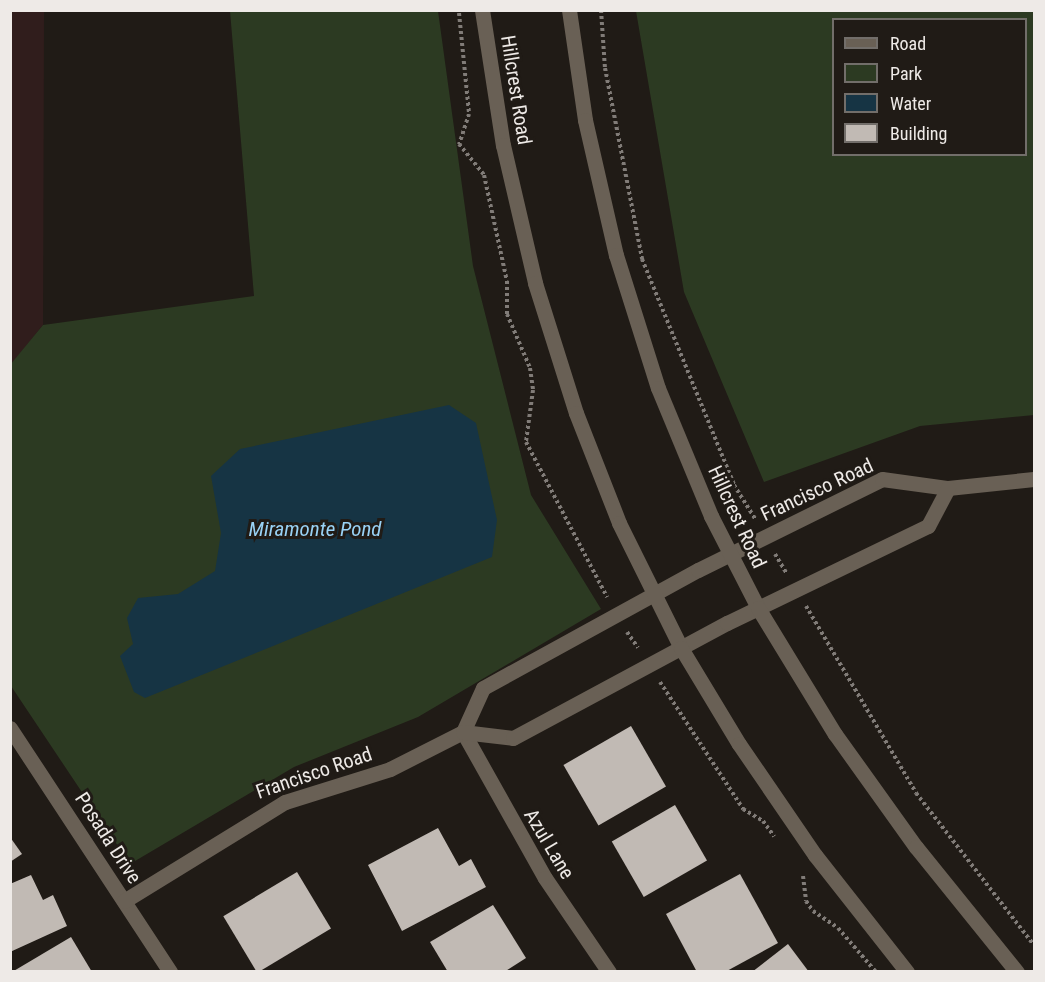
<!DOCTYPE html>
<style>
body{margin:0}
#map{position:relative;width:1045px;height:982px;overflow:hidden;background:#201b16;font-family:"Roboto Condensed",sans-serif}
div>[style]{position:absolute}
.education>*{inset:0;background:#301d1c}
.green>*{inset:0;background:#2c3a22}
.water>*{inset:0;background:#163444}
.building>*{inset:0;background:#c1bab4;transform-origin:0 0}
.path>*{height:4px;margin-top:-2px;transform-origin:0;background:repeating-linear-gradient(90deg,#817c78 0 3px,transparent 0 6px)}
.minor>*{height:15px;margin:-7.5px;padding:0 7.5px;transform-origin:7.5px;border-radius:7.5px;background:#696055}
.tertiary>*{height:15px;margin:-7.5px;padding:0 7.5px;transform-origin:7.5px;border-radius:7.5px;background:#696055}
span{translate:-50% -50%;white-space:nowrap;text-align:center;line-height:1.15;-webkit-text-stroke:6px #201b16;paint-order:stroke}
.street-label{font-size:20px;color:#eeeae7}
.water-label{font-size:21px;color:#99d2f5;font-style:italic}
.frame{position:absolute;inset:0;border:12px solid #eeeae7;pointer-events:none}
.legend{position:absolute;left:832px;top:18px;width:195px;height:138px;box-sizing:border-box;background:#201b16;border:2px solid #726e6a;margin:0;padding:8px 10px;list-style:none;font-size:18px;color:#eeeae7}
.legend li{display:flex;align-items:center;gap:12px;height:30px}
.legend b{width:30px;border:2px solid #726e6a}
</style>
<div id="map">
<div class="education">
<i style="clip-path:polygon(11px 11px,44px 11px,43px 325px,11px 365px)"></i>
</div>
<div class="green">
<i style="clip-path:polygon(230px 11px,438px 11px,473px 266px,531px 495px,601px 609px,418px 717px,294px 767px,130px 864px,11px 686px,10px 365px,43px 325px,254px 296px)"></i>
<i style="clip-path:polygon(evenodd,636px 11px,1034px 11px,1034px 415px,920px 426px,764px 482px,684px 292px,636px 11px,834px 20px,1026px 20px,1026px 154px,834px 154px,834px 20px)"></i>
</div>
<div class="water">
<i style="clip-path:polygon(449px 405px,476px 423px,497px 520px,492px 557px,145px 698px,134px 692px,120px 656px,133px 644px,127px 618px,138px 598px,178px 594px,215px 571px,221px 533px,211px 476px,240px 449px)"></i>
</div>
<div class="building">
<i style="left:631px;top:726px;width:70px;height:78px;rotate:60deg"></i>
<i style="left:675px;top:805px;width:64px;height:73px;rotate:60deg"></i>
<i style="clip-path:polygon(438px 828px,459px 866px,471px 859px,486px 887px,402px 931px,368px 865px)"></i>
<i style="clip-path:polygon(10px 837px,22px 854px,10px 862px)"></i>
<i style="left:297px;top:872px;width:66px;height:86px;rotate:59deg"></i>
<i style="clip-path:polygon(740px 874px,778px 943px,725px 972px,697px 972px,666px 914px)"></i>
<i style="clip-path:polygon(31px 875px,43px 900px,53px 895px,67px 926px,10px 952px,10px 884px)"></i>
<i style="clip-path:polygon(493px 905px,526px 958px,504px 972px,448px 972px,430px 942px)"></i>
<i style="clip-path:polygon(71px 937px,92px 972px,12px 972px)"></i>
<i style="clip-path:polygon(788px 944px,809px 972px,752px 972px)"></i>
</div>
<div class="path">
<i style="left:601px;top:10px;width:58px;rotate:86.1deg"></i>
<i style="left:605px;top:68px;width:195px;rotate:79deg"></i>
<i style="left:642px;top:259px;width:244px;rotate:67.8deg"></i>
<i style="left:734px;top:485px;width:40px;rotate:58deg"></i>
<i style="left:459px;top:13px;width:101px;rotate:84.3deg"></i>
<i style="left:469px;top:114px;width:32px;rotate:108deg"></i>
<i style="left:459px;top:144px;width:40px;rotate:51deg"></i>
<i style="left:484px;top:175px;width:108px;rotate:77.8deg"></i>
<i style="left:507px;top:281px;width:33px;rotate:90deg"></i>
<i style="left:507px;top:314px;width:59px;rotate:66.9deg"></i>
<i style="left:530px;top:368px;width:22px;rotate:82deg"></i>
<i style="left:533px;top:390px;width:52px;rotate:97.7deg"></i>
<i style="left:526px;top:442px;width:175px;rotate:62.4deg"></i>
<i style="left:775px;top:554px;width:23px;rotate:59deg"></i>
<i style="left:806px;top:606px;width:217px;rotate:59.5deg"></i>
<i style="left:916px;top:793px;width:192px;rotate:52.2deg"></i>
<i style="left:627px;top:632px;width:19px;rotate:55deg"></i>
<i style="left:660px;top:682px;width:152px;rotate:56.8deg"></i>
<i style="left:743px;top:809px;width:23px;rotate:31deg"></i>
<i style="left:763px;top:821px;width:19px;rotate:54deg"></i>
<i style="left:803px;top:876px;width:25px;rotate:83deg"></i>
<i style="left:806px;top:901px;width:12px;rotate:55deg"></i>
<i style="left:813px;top:911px;width:30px;rotate:34deg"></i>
<i style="left:838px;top:928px;width:58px;rotate:49.2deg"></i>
</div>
<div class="minor">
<i style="left:10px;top:728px;width:292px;rotate:56.7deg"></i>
<i style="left:463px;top:732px;width:48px;rotate:-65.6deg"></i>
<i style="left:483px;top:688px;width:245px;rotate:-28.8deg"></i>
<i style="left:698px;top:570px;width:205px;rotate:-26.3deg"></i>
<i style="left:882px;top:479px;width:67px;rotate:7.8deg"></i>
<i style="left:948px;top:488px;width:86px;rotate:-6deg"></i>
<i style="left:463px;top:732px;width:167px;rotate:60.7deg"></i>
<i style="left:545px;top:878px;width:114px;rotate:55.8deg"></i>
<i style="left:124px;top:901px;width:189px;rotate:-31.6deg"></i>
<i style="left:285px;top:802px;width:110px;rotate:-17.4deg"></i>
<i style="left:390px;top:769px;width:82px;rotate:-26.9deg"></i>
<i style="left:463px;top:732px;width:50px;rotate:6.8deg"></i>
<i style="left:513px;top:738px;width:243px;rotate:-28.3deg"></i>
<i style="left:727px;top:623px;width:223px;rotate:-25.8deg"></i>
<i style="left:928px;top:526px;width:43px;rotate:-62.2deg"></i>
</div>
<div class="tertiary">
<i style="left:482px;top:10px;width:137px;rotate:81.2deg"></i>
<i style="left:503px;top:145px;width:142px;rotate:76.9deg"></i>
<i style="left:535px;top:283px;width:136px;rotate:72.5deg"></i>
<i style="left:576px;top:413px;width:118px;rotate:68.6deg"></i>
<i style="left:619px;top:523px;width:140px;rotate:63.6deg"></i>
<i style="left:681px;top:648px;width:112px;rotate:58.9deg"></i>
<i style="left:739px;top:744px;width:135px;rotate:55.6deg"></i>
<i style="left:815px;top:855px;width:149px;rotate:51.8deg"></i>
<i style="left:569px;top:10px;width:111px;rotate:81.7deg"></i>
<i style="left:585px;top:120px;width:139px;rotate:77.1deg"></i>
<i style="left:616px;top:255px;width:139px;rotate:72.5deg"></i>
<i style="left:658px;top:388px;width:139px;rotate:67.5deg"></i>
<i style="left:711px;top:516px;width:103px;rotate:62.9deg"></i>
<i style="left:758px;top:608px;width:148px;rotate:58.6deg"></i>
<i style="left:835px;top:734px;width:139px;rotate:54.4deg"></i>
<i style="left:916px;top:847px;width:161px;rotate:51.1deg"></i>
</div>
<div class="street-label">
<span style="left:516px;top:90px;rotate:81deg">Hillcrest Road</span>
<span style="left:817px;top:490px;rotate:-25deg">Francisco Road</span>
<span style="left:737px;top:517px;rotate:65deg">Hillcrest Road</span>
<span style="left:314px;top:773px;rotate:-19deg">Francisco Road</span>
<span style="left:108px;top:838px;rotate:57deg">Posada Drive</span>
<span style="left:549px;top:844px;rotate:59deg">Azul Lane</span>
</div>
<div class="water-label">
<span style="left:315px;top:529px">Miramonte Pond</span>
</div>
<div class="frame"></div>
<ul class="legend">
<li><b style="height:8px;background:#696055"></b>Road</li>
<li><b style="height:16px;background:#2c3a22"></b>Park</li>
<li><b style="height:16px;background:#163444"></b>Water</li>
<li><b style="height:16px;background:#c1bab4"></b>Building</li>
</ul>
</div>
